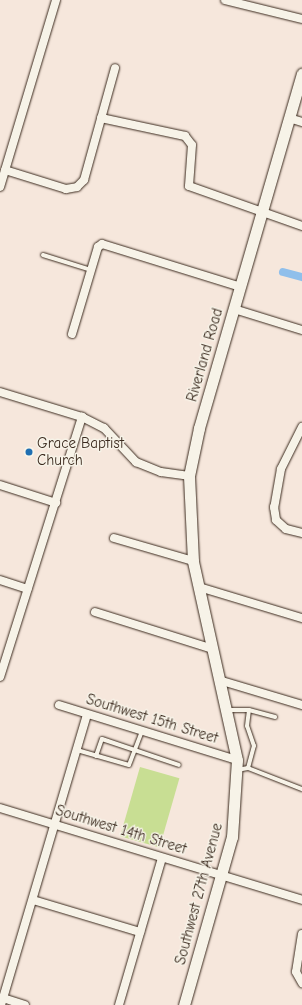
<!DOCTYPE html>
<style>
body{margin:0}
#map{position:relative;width:302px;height:1005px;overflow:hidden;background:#f6e7dc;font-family:"Comic Neue",sans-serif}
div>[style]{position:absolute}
.green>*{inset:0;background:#c8de93;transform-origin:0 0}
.canal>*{height:8px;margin:-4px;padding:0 4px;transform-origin:4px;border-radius:4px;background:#90bfeb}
.roads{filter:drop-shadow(0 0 1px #3b2a1e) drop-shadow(0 0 1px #3b2a1e)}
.lane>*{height:4px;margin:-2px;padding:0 2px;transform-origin:2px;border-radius:2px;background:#f7f3e8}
.street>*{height:8px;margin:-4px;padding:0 4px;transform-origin:4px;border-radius:4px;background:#f7f3e8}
.secondary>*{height:11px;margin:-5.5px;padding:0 5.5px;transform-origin:5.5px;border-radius:5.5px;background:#f7f3e8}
.dots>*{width:11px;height:11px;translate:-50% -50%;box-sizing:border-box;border:2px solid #f7f3e8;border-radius:50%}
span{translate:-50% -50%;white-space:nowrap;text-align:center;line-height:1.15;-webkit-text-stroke:3px #f7f3e8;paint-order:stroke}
.street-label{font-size:15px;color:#3b2a1e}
.poi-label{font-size:15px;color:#3b2a1e}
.left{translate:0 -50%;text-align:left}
</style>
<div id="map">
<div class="green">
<i style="left:140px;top:767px;width:41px;height:72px;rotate:16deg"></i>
</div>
<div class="canal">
<i style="left:283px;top:272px;width:20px;rotate:15deg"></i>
</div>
<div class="roads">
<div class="lane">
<i style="left:43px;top:255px;width:50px;rotate:17.4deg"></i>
<i style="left:228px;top:710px;width:21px"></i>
<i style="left:77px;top:750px;width:54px;rotate:16.1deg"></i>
<i style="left:129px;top:765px;width:36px;rotate:-69deg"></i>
<i style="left:96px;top:756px;width:18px;rotate:-71deg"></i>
<i style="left:102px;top:739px;width:81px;rotate:18.7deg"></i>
<i style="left:248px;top:768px;width:58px;rotate:21.3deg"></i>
<i style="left:237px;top:770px;width:11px;rotate:-10deg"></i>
<i style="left:248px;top:768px;width:23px;rotate:-75deg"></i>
<i style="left:254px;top:746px;width:21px;rotate:-109deg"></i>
<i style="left:247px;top:726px;width:16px;rotate:-83deg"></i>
<i style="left:249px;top:710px;width:27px;rotate:15deg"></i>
</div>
<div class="street">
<i style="left:225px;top:0;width:79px;rotate:13.9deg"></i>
<i style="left:101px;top:118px;width:86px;rotate:12.1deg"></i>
<i style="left:185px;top:136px;width:11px;rotate:52deg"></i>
<i style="left:192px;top:145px;width:41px;rotate:94.2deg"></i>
<i style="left:189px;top:186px;width:120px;rotate:19.5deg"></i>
<i style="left:289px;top:118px;width:14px;rotate:17deg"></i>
<i style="left:5px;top:170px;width:64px;rotate:17.3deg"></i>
<i style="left:66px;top:189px;width:11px;rotate:-10deg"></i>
<i style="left:77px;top:187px;width:10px;rotate:-45deg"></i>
<i style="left:84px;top:180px;width:116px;rotate:-74.5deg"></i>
<i style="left:0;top:187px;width:195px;rotate:-73.3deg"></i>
<i style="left:234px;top:309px;width:71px;rotate:17.2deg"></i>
<i style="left:72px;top:334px;width:91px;rotate:-73.4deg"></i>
<i style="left:98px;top:247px;width:5px;rotate:-37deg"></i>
<i style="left:102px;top:244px;width:145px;rotate:17.2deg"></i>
<i style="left:0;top:392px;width:86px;rotate:17deg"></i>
<i style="left:82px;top:417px;width:25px;rotate:27deg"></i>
<i style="left:104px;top:428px;width:47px;rotate:46.7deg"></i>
<i style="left:136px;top:462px;width:27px;rotate:22deg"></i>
<i style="left:161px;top:472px;width:28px;rotate:8deg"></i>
<i style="left:302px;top:427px;width:47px;rotate:116.6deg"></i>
<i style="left:281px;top:469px;width:39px;rotate:100deg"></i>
<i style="left:274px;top:507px;width:13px;rotate:81deg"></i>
<i style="left:276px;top:520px;width:13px;rotate:42deg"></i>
<i style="left:286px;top:529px;width:16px;rotate:14deg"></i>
<i style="left:0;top:485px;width:59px;rotate:17.8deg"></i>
<i style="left:114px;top:538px;width:82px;rotate:16.2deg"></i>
<i style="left:0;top:580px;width:29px;rotate:18deg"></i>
<i style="left:199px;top:587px;width:108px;rotate:16.8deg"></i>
<i style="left:95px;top:612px;width:124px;rotate:17.4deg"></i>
<i style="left:0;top:677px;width:273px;rotate:-72.5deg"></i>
<i style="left:222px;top:681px;width:84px;rotate:16.7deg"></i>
<i style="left:59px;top:705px;width:186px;rotate:17.2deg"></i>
<i style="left:0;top:808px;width:316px;rotate:16.9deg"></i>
<i style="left:33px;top:900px;width:112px;rotate:16.7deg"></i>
<i style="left:302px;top:934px;width:38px;rotate:99deg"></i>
<i style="left:296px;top:972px;width:13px;rotate:61deg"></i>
<i style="left:3px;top:998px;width:23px;rotate:18deg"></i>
<i style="left:1px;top:1005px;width:303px;rotate:-73.5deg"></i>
<i style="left:119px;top:1005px;width:153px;rotate:-73.7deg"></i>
</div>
<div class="secondary">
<i style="left:184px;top:1005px;width:175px;rotate:-74.1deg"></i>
<i style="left:232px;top:837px;width:77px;rotate:-86.3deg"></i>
<i style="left:237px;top:760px;width:204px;rotate:-102.5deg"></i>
<i style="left:193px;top:561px;width:85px;rotate:-92.7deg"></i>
<i style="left:189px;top:476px;width:49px;rotate:-78.2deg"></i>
<i style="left:199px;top:428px;width:369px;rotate:-73.8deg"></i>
</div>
</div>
<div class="dots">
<i style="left:29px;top:452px;background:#1f6fb2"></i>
</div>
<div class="street-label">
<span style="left:205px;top:355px;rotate:-74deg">Riverland Road</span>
<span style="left:152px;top:719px;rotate:17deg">Southwest 15th Street</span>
<span style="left:121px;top:830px;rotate:17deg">Southwest 14th Street</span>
<span style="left:199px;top:894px;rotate:-75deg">Southwest 27th Avenue</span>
</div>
<div class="poi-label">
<span class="left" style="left:37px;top:452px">Grace Baptist<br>Church</span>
</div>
</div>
